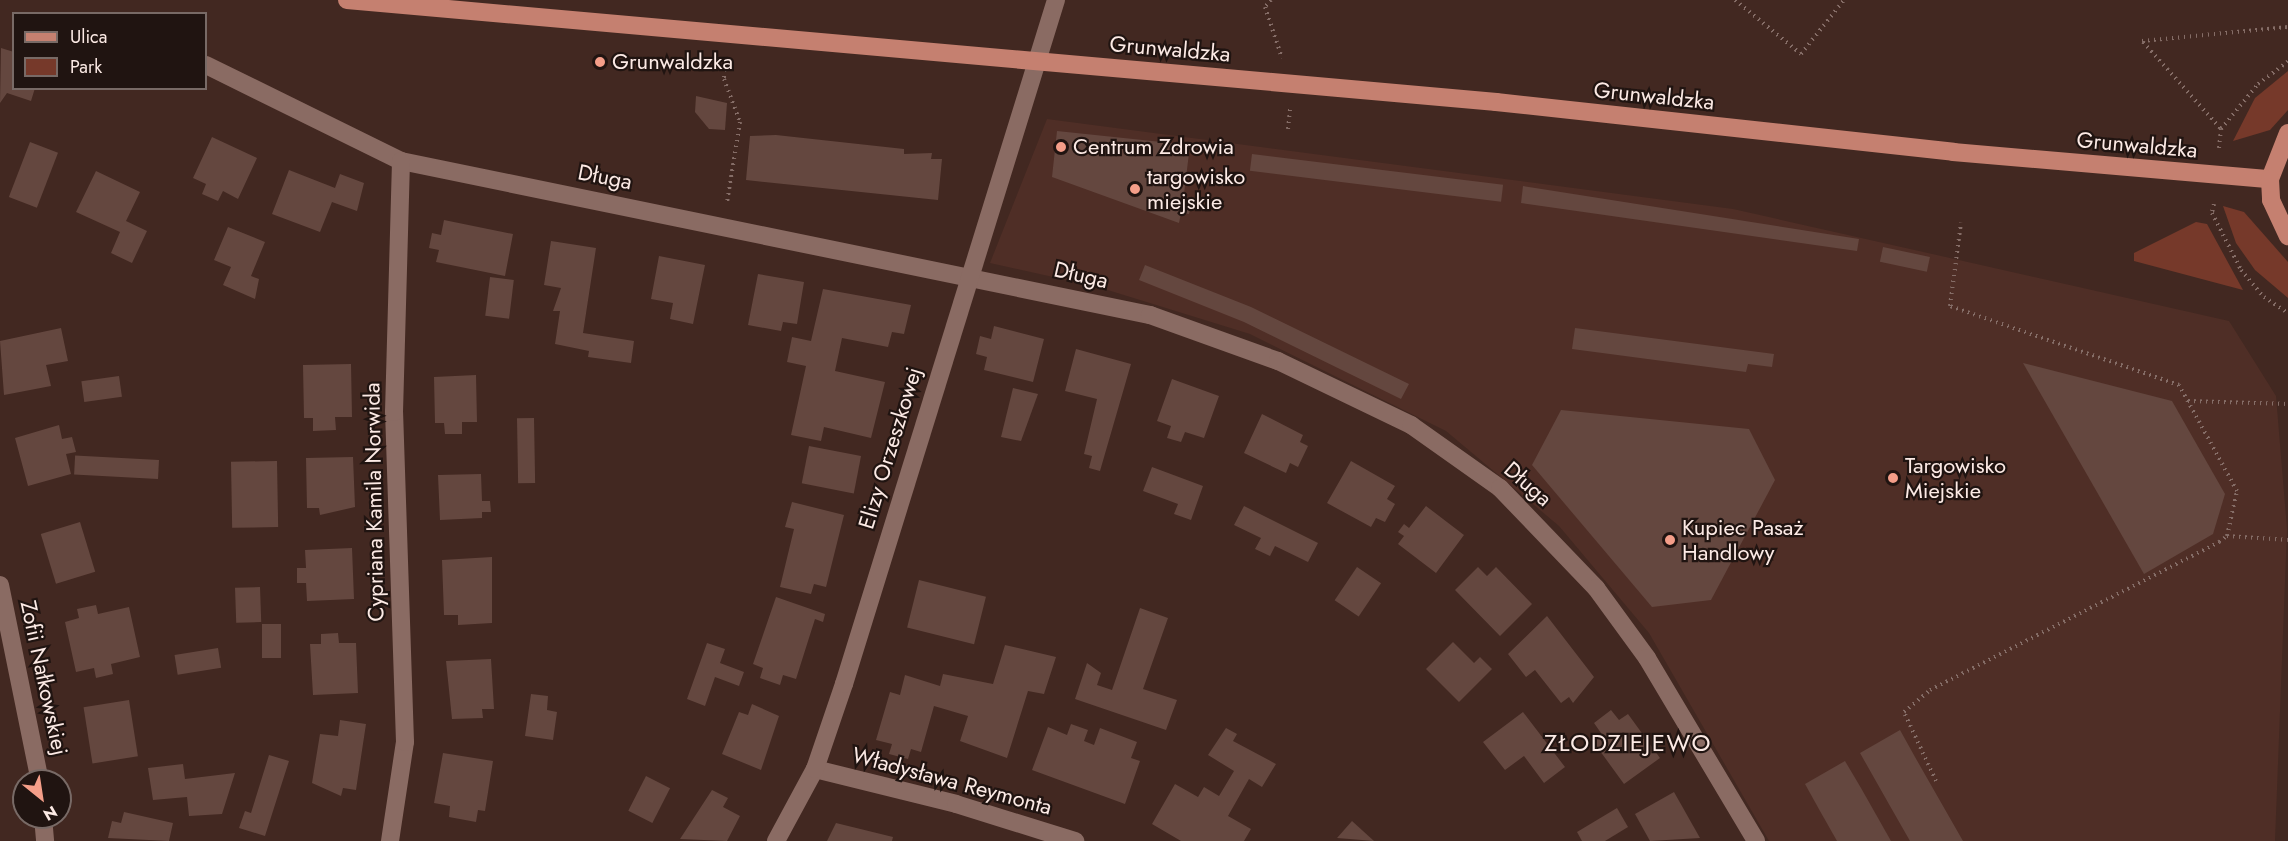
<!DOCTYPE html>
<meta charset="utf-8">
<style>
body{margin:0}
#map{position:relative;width:2288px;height:841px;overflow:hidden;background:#422821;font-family:Jost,sans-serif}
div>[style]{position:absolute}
.built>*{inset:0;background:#4f2e26}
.green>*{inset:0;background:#76392a}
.building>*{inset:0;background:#64473f;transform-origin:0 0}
.path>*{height:4px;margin-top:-2px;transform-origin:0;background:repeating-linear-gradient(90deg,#856d67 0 1.5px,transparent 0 6px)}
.minor>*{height:18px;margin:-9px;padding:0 9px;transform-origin:9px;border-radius:9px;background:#8a6b63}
.major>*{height:18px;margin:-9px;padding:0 9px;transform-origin:9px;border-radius:9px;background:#c58070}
.dots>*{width:16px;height:16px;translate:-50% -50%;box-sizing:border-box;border:3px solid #201411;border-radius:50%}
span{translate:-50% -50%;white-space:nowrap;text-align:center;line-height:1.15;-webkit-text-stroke:4.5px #201411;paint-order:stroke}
.street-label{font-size:22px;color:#fceae5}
.poi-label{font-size:22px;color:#fceae5}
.left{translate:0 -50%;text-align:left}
.neighbourhood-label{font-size:24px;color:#fceae5;letter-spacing:1.5px}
.legend{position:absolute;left:12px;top:12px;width:195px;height:78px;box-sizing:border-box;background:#201411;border:2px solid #786a66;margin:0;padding:8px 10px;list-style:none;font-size:18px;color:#fceae5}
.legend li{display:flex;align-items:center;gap:12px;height:30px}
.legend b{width:30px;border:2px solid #786a66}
.north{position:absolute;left:12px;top:769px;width:60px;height:60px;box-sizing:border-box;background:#201411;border:2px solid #786a66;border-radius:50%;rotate:150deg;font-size:16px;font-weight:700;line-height:24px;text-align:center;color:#fceae5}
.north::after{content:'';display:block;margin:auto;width:21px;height:27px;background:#f49e89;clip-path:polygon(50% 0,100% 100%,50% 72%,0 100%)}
</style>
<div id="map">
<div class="built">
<i style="clip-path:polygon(1047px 119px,1733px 209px,2229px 321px,2276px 396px,2287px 529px,2275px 841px,1769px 841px,1649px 633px,1559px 526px,1446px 431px,1250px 334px,1098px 287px,990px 263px)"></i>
</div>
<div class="green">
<i style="clip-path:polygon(2288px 71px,2288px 110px,2270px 130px,2233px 141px,2255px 98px)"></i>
<i style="clip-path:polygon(2223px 206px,2244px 212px,2288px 262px,2288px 298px,2255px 270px,2236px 243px)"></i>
<i style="clip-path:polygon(2196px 222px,2207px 224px,2243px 290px,2134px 261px,2134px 253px)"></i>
</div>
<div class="building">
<i style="clip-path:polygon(1px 48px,14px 52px,14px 88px,35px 88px,31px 101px,7px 93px,0 103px)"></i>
<i style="clip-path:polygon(696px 96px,727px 103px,725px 130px,709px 129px,695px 112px)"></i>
<i style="clip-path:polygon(1057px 131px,1190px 145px,1183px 202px,1191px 204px,1189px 214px,1181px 213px,1179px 223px,1052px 177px)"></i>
<i style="clip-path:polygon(776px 135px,904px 149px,904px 154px,932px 153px,931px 159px,942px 159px,938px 200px,746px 180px,750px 136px)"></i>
<i style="clip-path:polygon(212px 137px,257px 158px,238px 199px,223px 191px,218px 201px,202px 194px,206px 184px,193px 178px)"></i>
<i style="left:30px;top:142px;width:30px;height:59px;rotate:21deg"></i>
<i style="left:1252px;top:154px;width:253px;height:17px;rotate:7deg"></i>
<i style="clip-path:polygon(289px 170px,335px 188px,340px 174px,364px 183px,357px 211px,332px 202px,320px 232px,272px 214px)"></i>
<i style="clip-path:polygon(96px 171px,140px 192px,126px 221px,147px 231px,132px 263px,111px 253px,120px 232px,76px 212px)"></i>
<i style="clip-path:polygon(1523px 186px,1859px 239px,1857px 251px,1521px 203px)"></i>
<i style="clip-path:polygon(444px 220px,513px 234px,505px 276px,436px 262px,439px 250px,429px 248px,432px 233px,441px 235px)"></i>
<i style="clip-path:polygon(228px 227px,265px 242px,251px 276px,259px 279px,255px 299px,223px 285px,231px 267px,214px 260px)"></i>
<i style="clip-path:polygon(551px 241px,596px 248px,583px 333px,634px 341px,631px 363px,588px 357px,589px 351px,555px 344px,560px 311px,553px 311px,561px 288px,544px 285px)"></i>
<i style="left:1883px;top:247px;width:48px;height:15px;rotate:12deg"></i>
<i style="clip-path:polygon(659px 256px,705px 265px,693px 324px,670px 319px,673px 303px,651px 299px)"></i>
<i style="clip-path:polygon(1145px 265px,1251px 307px,1409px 384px,1401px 399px,1244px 322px,1139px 280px)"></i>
<i style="clip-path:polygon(758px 274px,804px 282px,797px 324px,783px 322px,781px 331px,748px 325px)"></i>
<i style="left:490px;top:277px;width:24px;height:39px;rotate:7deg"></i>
<i style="clip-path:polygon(823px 289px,911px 305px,904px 334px,892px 332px,888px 347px,842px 338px,835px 371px,885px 382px,871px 438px,824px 427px,821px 441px,791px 435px,806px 366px,787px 362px,792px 337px,811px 341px)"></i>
<i style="clip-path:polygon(994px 326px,1044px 339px,1033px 382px,984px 370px,987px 357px,976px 354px,980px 336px,991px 339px)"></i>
<i style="clip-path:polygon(61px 328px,68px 361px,46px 365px,51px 386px,4px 395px,0 341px)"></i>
<i style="clip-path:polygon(1575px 328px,1774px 354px,1772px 367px,1748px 364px,1746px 372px,1572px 349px)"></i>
<i style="clip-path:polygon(1076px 349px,1131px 364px,1100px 471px,1089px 468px,1092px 456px,1084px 454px,1097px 399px,1065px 391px)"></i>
<i style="clip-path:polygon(2023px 363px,2172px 401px,2225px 494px,2213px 534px,2144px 574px)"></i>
<i style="clip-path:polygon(351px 364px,352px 417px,335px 417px,336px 430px,313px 431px,313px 418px,304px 418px,303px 365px)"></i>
<i style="clip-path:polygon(476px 375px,477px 422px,462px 422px,462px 434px,445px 434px,444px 423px,435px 423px,434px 377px)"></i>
<i style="left:119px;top:376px;width:21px;height:38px;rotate:82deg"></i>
<i style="clip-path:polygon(1172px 379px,1219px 396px,1204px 438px,1185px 432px,1181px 442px,1167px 438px,1171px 426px,1157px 421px)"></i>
<i style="clip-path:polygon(1013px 388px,1038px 394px,1021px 441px,1001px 437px)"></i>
<i style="clip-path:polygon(1561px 410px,1749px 429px,1775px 480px,1711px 600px,1652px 607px,1532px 465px)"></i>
<i style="clip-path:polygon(1262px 414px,1303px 435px,1300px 442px,1308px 446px,1298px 467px,1290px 463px,1286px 473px,1244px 453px)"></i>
<i style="left:534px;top:418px;width:65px;height:17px;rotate:89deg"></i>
<i style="clip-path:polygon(59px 425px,62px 439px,72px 437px,76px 452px,66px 454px,71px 474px,28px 486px,15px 438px)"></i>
<i style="left:809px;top:446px;width:53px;height:38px;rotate:11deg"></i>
<i style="clip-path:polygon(353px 457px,355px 507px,320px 515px,319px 508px,307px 508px,306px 458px)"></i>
<i style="left:159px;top:460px;width:19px;height:84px;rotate:93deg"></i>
<i style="left:277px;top:461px;width:66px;height:46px;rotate:89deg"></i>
<i style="clip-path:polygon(1351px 461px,1395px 486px,1387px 499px,1395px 504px,1385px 522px,1376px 518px,1371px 527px,1327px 503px)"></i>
<i style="clip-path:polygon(1152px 467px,1203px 486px,1191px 520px,1174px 514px,1178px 504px,1143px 491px)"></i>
<i style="clip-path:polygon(481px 474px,482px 501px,490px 501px,491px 512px,482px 512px,482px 518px,440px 520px,438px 475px)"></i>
<i style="clip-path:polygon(792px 502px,844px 515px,826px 587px,814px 584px,811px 594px,780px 587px,794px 529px,785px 527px)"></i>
<i style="clip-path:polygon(1244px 506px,1318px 543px,1308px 562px,1275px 546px,1270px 556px,1255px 549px,1261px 538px,1234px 525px)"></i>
<i style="clip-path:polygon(1426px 506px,1464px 535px,1436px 573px,1398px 544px,1404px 536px,1398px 532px,1404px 524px,1409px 528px)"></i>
<i style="left:80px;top:522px;width:52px;height:41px;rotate:73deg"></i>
<i style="clip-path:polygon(352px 548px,354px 599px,307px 601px,306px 583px,297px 583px,297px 568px,306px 568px,305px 550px)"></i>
<i style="clip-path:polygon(492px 557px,492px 623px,458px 625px,458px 615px,444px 615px,442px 560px)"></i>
<i style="left:1357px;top:567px;width:29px;height:40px;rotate:34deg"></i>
<i style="clip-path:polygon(1478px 567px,1487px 576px,1496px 567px,1532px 604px,1500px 636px,1455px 590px)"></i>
<i style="left:919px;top:580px;width:69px;height:49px;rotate:14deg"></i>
<i style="left:260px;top:587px;width:35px;height:25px;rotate:88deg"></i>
<i style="clip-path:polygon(776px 597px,825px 614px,823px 622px,815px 619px,796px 679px,783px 675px,780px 685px,760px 678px,763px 668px,753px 664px)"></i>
<i style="clip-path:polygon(96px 605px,98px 614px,129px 607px,140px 657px,111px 664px,113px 674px,96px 678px,94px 668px,76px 672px,65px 622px,79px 618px,77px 609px)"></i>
<i style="clip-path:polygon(1140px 608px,1168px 618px,1143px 689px,1177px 700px,1166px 730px,1075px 699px,1087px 663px,1101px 673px,1097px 685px,1112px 690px)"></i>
<i style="clip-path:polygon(1547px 616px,1594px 677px,1573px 703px,1569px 697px,1561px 703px,1535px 670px,1526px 677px,1508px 654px)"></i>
<i style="left:262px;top:624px;width:19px;height:34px"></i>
<i style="clip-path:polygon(338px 633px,339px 643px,356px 643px,358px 693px,313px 695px,310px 644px,321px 644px,321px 634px)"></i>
<i style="clip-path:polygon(1453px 642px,1474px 663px,1480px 657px,1492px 669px,1459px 702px,1426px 669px)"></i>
<i style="clip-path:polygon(707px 643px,725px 649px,720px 663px,744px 672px,739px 686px,715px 677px,705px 706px,687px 699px)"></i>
<i style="clip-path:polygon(1005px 645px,1056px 657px,1044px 694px,1028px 691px,1007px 758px,960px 741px,968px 716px,934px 706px,921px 752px,911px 749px,908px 759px,889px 754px,892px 744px,876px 740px,890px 692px,900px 695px,905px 675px,940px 686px,943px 674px,993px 684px)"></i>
<i style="left:218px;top:648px;width:20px;height:44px;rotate:81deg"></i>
<i style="clip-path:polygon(491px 659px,494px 709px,482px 709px,483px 718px,452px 719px,446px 661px)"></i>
<i style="clip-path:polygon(531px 694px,548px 696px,547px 710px,557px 712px,553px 740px,525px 736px)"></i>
<i style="left:129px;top:700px;width:57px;height:46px;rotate:81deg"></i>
<i style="clip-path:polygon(752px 704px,779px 716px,761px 770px,722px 754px,739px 712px,748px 715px)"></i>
<i style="clip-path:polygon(1611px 710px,1619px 720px,1628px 714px,1660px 758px,1624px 784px,1592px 740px,1601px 733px,1594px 723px)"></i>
<i style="clip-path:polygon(1523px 712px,1565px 767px,1544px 783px,1524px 756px,1505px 770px,1483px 742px)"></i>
<i style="clip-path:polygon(340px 720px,366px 724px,356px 790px,343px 788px,341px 796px,312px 783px,320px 734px,338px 736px)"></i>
<i style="clip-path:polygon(1071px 724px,1088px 730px,1084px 741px,1094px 745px,1100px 728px,1137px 742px,1131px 758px,1140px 761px,1125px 804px,1032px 770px,1048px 727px,1067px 735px)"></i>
<i style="clip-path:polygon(1226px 728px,1237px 734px,1233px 741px,1276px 764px,1262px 787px,1249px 779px,1228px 816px,1251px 829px,1244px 841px,1181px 841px,1152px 824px,1175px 784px,1198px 797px,1204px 787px,1219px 796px,1234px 771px,1208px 755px)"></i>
<i style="clip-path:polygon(1900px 730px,1915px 757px,1963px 841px,1910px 841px,1890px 806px,1860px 753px)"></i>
<i style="clip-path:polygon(443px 753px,493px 761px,485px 811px,478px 810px,476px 822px,449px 817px,450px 806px,434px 803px)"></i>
<i style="clip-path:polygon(269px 755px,289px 761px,265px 836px,239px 828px,245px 811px,251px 813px)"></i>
<i style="clip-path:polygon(1845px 761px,1861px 788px,1891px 841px,1837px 841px,1820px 811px,1805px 784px)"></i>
<i style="clip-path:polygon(183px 764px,185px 779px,235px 773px,222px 814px,189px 816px,187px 797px,153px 800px,148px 768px)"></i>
<i style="left:646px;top:776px;width:27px;height:39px;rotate:27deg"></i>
<i style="clip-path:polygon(712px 790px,728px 798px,723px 807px,740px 816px,727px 841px,680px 839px)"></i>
<i style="clip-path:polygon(1674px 792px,1700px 838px,1650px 841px,1635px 814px)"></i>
<i style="clip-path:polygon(1617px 808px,1628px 827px,1605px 841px,1582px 841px,1577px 832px)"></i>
<i style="clip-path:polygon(124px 812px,173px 823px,169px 841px,108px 838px,112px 821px,121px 823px)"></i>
<i style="clip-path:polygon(1352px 821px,1374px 841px,1337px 838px)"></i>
<i style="clip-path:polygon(836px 823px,893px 837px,892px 841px,827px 841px)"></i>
</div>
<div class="path">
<i style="left:1271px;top:0;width:9px;rotate:131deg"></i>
<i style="left:1265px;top:7px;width:54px;rotate:71.6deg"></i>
<i style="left:1735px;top:0;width:85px;rotate:39.3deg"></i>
<i style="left:1801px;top:54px;width:69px;rotate:-51.5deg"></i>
<i style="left:2142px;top:41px;width:147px;rotate:-5.5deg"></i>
<i style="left:2143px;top:42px;width:117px;rotate:48.1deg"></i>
<i style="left:725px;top:58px;width:21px;rotate:93deg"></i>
<i style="left:724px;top:79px;width:46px;rotate:69.6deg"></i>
<i style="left:740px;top:122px;width:81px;rotate:99.2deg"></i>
<i style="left:1288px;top:129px;width:20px;rotate:-84deg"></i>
<i style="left:2219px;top:148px;width:19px;rotate:-84deg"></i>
<i style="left:2221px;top:129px;width:58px;rotate:-50.6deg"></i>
<i style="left:2258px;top:84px;width:38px;rotate:-37deg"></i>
<i style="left:2214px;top:204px;width:9px;rotate:103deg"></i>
<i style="left:2212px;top:213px;width:64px;rotate:63deg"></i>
<i style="left:2241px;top:270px;width:35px;rotate:50deg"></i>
<i style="left:2264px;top:297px;width:29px;rotate:34deg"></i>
<i style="left:2188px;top:401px;width:100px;rotate:1.7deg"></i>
<i style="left:2227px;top:536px;width:61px;rotate:3.8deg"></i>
<i style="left:1936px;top:781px;width:76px;rotate:-114.9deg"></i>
<i style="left:1904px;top:712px;width:34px;rotate:-40deg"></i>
<i style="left:1930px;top:690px;width:325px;rotate:-27.1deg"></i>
<i style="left:2219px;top:542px;width:10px;rotate:-37deg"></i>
<i style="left:2227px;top:536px;width:46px;rotate:-77.5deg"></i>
<i style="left:2237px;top:491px;width:121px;rotate:-118.7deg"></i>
<i style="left:2179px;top:385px;width:242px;rotate:-161deg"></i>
<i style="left:1950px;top:306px;width:84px;rotate:-82.5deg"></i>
</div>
<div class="minor">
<i style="left:206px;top:65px;width:217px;rotate:26.2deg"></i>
<i style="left:401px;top:161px;width:765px;rotate:11.62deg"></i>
<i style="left:1150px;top:315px;width:136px;rotate:19.8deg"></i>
<i style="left:1278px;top:361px;width:148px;rotate:25.7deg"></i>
<i style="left:1411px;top:425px;width:109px;rotate:35.3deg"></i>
<i style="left:1500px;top:488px;width:139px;rotate:46.2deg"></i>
<i style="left:1596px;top:588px;width:87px;rotate:53.9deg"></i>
<i style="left:1647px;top:658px;width:213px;rotate:59.2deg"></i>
<i style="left:0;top:585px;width:200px;rotate:78.5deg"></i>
<i style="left:815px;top:769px;width:145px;rotate:13.9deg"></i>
<i style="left:956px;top:804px;width:125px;rotate:17.3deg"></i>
<i style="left:43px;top:817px;width:24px;rotate:85deg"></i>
<i style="left:390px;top:841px;width:100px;rotate:-81.4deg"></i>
<i style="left:405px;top:742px;width:330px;rotate:-91.9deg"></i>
<i style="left:394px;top:412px;width:251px;rotate:-88.4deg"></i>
<i style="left:776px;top:841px;width:82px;rotate:-61.6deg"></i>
<i style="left:815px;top:769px;width:90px;rotate:-71.2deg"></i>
<i style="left:844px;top:684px;width:716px;rotate:-72.78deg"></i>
</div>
<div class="major">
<i style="left:347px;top:0;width:1154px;rotate:5.07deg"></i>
<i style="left:1496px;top:102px;width:460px;rotate:6.2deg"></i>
<i style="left:1953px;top:152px;width:318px;rotate:4.9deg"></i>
<i style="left:2288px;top:133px;width:49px;rotate:111.4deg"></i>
<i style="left:2270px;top:179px;width:21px;rotate:87deg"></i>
<i style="left:2271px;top:200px;width:40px;rotate:65deg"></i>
</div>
<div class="dots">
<i style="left:600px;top:62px;background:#f49e89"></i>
<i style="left:1061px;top:147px;background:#f49e89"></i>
<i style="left:1135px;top:189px;background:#f49e89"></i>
<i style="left:1893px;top:478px;background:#f49e89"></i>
<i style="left:1670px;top:540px;background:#f49e89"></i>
</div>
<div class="street-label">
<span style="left:1170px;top:49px;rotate:5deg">Grunwaldzka</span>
<span style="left:1654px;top:96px;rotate:6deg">Grunwaldzka</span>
<span style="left:2137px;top:145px;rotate:5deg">Grunwaldzka</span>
<span style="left:605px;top:177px;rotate:11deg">Długa</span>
<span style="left:1081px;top:275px;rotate:13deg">Długa</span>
<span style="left:890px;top:448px;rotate:-73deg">Elizy Orzeszkowej</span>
<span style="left:1528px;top:484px;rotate:41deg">Długa</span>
<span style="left:374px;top:502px;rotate:-91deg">Cypriana Kamila Norwida</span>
<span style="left:44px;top:678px;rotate:78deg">Zofii Nałkowskiej</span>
<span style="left:952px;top:781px;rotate:15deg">Władysława Reymonta</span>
</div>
<div class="poi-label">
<span class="left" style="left:612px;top:62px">Grunwaldzka</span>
<span class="left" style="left:1073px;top:147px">Centrum Zdrowia</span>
<span class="left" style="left:1147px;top:189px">targowisko<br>miejskie</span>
<span class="left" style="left:1905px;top:478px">Targowisko<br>Miejskie</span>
<span class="left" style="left:1682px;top:540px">Kupiec Pasaż<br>Handlowy</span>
</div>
<div class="neighbourhood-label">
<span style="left:1628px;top:743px">ZŁODZIEJEWO</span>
</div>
<ul class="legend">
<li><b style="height:8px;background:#c58070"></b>Ulica</li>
<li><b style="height:16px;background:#76392a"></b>Park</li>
</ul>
<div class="north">N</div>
</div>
